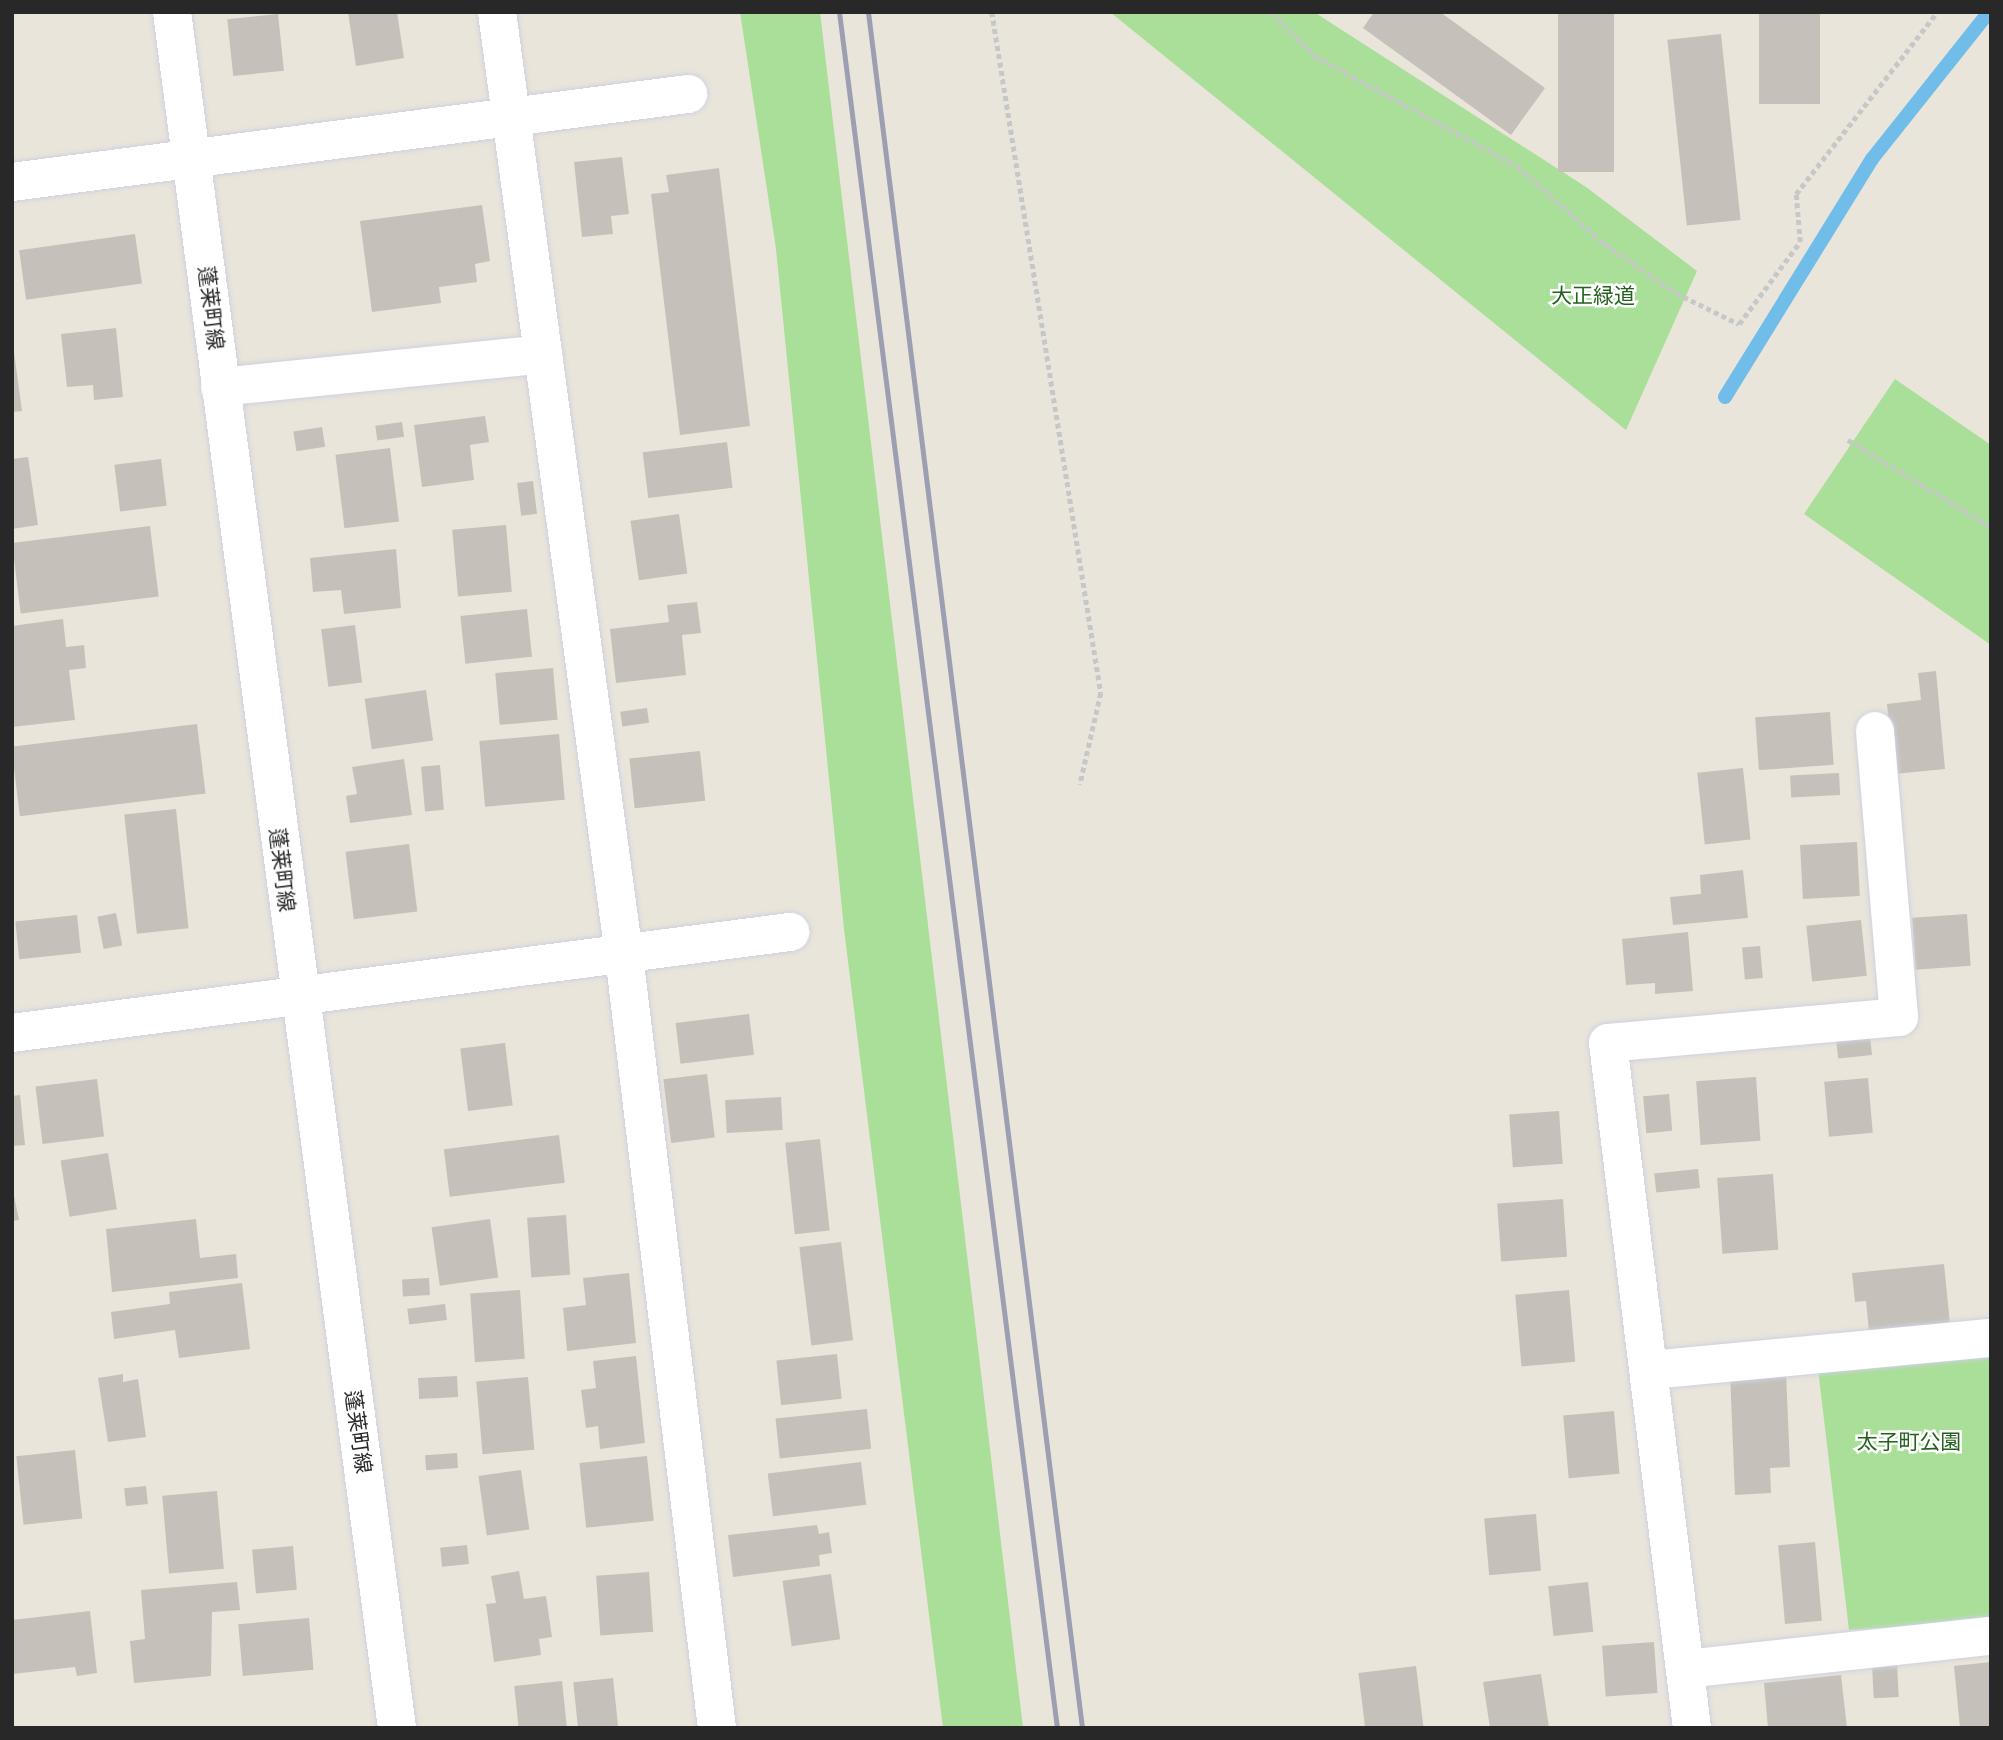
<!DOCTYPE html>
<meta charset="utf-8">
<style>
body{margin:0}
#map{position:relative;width:2003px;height:1740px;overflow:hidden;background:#eae5da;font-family:"Sofia Sans Condensed","Noto Sans JP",sans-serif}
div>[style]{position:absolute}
.green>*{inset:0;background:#a9df98}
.stream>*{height:14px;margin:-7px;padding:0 7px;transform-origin:7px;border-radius:7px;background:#70bde9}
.building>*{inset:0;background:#c5c1ba;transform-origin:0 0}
.path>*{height:4.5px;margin-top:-2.25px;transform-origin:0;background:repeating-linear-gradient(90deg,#c7c7c7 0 5px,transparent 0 8.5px)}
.roads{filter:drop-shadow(0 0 2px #cfd1e1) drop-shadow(0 0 2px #cfd1e1)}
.minor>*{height:38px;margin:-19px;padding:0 19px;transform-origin:19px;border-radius:19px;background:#fff}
.rail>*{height:5px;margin:-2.5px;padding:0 2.5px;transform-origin:2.5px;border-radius:2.5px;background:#9d9eb2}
span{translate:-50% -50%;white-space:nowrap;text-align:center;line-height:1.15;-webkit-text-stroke:5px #fff;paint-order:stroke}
.park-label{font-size:21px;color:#23611c}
.street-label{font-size:21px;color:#282828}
.frame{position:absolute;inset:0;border:14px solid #282828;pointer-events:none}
</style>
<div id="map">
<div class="green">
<i style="clip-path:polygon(740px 12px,820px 12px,1023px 1728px,943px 1728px,844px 929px,776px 249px)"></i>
<i style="clip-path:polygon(1110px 12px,1314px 12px,1586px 187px,1697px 271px,1626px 430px)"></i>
<i style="clip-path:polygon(1895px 379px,1991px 445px,1991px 645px,1804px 514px)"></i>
<i style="clip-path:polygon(1991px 1352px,1991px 1620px,1849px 1630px,1818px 1369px)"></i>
</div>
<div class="stream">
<i style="left:1725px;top:397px;width:280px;rotate:-58.3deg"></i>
<i style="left:1872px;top:159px;width:188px;rotate:-51.5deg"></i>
</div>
<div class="building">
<i style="clip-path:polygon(348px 12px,397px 12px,404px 58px,356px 66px)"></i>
<i style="clip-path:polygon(1374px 12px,1440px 12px,1545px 88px,1511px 135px,1363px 28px)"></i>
<i style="left:1558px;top:12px;width:56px;height:160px"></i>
<i style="left:1759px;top:12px;width:61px;height:92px"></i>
<i style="left:278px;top:14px;width:57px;height:51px;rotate:84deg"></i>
<i style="left:1721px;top:34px;width:187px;height:54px;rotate:84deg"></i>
<i style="clip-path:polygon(622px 157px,629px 214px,611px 216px,613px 234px,582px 237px,574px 162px)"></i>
<i style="clip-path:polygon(719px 168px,750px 426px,680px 435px,651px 194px,669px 192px,666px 175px)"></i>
<i style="clip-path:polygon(482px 205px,490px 261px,475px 264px,477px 282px,439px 287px,441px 303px,372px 312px,360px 221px)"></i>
<i style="left:135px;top:234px;width:50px;height:117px;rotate:82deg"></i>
<i style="clip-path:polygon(116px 328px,123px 397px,94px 400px,93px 385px,67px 387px,61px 334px)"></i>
<i style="clip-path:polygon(12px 337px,22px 411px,12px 412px)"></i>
<i style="clip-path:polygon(485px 416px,489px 442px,470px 445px,474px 480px,422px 487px,414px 425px)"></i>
<i style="left:402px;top:422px;width:15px;height:27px;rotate:82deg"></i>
<i style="left:322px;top:427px;width:20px;height:29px;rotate:81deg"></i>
<i style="left:727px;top:442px;width:46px;height:85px;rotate:83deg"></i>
<i style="left:390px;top:448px;width:74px;height:55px;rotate:83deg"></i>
<i style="clip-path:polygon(28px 457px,38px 525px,12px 529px,12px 459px)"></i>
<i style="left:161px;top:459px;width:47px;height:47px;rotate:83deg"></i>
<i style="left:533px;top:481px;width:33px;height:16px;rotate:83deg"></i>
<i style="left:679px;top:514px;width:60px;height:49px;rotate:82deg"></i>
<i style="left:506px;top:525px;width:67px;height:54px;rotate:85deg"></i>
<i style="left:150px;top:526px;width:71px;height:139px;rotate:83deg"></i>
<i style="clip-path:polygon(396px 549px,401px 608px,344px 614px,341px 590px,313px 592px,310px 558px)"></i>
<i style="clip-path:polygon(697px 602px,701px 633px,682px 635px,686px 675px,616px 683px,610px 629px,669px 622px,667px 605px)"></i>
<i style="left:527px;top:609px;width:48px;height:67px;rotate:84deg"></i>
<i style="clip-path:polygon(63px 619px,66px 647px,84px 645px,86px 668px,69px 670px,75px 720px,12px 727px,12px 626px)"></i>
<i style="left:355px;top:625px;width:58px;height:34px;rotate:83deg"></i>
<i style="left:553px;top:668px;width:52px;height:58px;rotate:85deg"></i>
<i style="clip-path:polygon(1936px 671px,1945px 769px,1894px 774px,1887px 704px,1921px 700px,1918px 673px)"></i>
<i style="left:426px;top:690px;width:51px;height:62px;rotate:82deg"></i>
<i style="left:647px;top:708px;width:15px;height:27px;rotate:82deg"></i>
<i style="left:1830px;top:712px;width:53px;height:75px;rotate:86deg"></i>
<i style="left:197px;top:724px;width:70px;height:187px;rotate:83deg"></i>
<i style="left:559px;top:734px;width:66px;height:80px;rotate:85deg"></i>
<i style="left:700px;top:751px;width:50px;height:71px;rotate:84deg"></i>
<i style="clip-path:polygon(404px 759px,412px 815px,350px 823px,346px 796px,357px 794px,352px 767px)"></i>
<i style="left:440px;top:765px;width:45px;height:19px;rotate:85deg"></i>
<i style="left:1743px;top:768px;width:72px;height:46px;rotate:84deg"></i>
<i style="left:1839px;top:773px;width:22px;height:49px;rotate:87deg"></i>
<i style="left:176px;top:809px;width:120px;height:52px;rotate:84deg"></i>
<i style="left:1857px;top:842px;width:54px;height:57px;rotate:87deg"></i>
<i style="left:409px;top:844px;width:68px;height:64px;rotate:83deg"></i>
<i style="clip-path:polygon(1743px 870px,1748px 918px,1673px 925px,1670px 897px,1701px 894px,1700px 875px)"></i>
<i style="left:116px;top:913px;width:33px;height:19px;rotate:79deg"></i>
<i style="left:1967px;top:914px;width:52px;height:55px;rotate:86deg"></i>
<i style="left:77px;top:915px;width:38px;height:62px;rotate:84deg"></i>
<i style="left:1861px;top:920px;width:56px;height:55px;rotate:84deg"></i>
<i style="clip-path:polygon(1688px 932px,1693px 991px,1655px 994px,1655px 983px,1626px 985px,1622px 939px)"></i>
<i style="left:1760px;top:946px;width:32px;height:18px;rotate:85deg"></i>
<i style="left:749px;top:1014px;width:41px;height:74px;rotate:83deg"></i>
<i style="left:1870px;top:1036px;width:19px;height:34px;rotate:84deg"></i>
<i style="left:505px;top:1043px;width:63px;height:45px;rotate:83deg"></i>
<i style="left:707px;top:1074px;width:64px;height:44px;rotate:83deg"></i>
<i style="left:1756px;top:1077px;width:64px;height:60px;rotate:86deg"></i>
<i style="left:1868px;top:1078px;width:55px;height:44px;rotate:85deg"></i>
<i style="left:97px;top:1079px;width:58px;height:62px;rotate:83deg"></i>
<i style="left:1669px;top:1094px;width:37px;height:26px;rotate:85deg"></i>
<i style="clip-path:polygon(20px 1095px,25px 1145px,12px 1146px,12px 1096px)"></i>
<i style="left:781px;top:1097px;width:33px;height:56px;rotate:87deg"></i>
<i style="left:1559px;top:1111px;width:53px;height:50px;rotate:86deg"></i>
<i style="left:559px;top:1135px;width:48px;height:116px;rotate:83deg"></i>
<i style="left:820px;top:1139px;width:92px;height:35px;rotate:84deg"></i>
<i style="left:108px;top:1153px;width:57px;height:48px;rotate:81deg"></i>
<i style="left:1698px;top:1169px;width:19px;height:44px;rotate:84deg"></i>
<i style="left:1773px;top:1174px;width:76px;height:56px;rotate:86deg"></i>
<i style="clip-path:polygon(12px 1186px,19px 1220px,12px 1221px)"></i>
<i style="left:1563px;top:1199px;width:58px;height:66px;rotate:86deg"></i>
<i style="left:566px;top:1215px;width:60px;height:39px;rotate:86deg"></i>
<i style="clip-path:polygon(196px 1219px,200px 1258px,236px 1254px,238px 1278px,112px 1292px,106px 1229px)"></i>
<i style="left:490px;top:1219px;width:59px;height:59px;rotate:82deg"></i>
<i style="left:841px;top:1242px;width:99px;height:42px;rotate:83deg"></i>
<i style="clip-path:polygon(1944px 1264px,1950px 1324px,1869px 1332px,1866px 1301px,1855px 1302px,1852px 1273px)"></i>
<i style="clip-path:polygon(629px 1273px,636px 1343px,567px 1351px,563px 1308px,586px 1305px,583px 1278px)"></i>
<i style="left:429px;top:1278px;width:17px;height:27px;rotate:87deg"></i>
<i style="clip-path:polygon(242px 1283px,250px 1349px,179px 1358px,175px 1330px,114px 1339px,111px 1312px,170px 1304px,169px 1292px)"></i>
<i style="left:520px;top:1290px;width:69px;height:50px;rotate:86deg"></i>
<i style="left:1569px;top:1290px;width:72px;height:54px;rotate:85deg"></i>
<i style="left:445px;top:1304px;width:16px;height:38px;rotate:83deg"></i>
<i style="left:837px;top:1354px;width:45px;height:61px;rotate:84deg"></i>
<i style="clip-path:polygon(636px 1356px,645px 1443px,600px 1449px,598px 1426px,586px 1428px,581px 1390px,596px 1388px,593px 1361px)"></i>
<i style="clip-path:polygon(1786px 1372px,1790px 1467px,1770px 1468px,1771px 1493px,1735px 1495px,1730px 1374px)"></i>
<i style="clip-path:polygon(123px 1374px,123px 1382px,138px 1379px,146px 1437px,108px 1442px,98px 1378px)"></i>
<i style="left:457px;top:1376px;width:21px;height:39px;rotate:87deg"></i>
<i style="left:528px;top:1377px;width:73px;height:52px;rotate:85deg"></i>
<i style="left:867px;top:1409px;width:40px;height:92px;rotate:84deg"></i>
<i style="left:1614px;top:1411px;width:63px;height:51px;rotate:85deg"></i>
<i style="left:75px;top:1450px;width:69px;height:59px;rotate:84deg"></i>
<i style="left:457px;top:1453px;width:15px;height:32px;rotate:86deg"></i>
<i style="left:647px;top:1456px;width:65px;height:68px;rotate:84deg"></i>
<i style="left:861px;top:1462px;width:43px;height:94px;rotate:83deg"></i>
<i style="left:521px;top:1470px;width:60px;height:43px;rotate:82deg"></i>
<i style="left:146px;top:1486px;width:18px;height:22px;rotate:84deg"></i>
<i style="left:217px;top:1491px;width:78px;height:55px;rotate:85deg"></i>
<i style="left:1536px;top:1514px;width:57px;height:52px;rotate:85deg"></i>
<i style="clip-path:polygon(817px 1525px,819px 1534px,829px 1532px,832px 1553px,819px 1555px,820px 1566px,733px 1577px,728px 1535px)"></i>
<i style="left:1815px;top:1542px;width:79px;height:37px;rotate:85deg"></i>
<i style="left:467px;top:1545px;width:19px;height:27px;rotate:84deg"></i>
<i style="left:293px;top:1546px;width:44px;height:41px;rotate:85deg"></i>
<i style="clip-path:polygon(519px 1571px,524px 1599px,546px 1596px,552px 1637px,539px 1639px,541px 1655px,494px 1662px,486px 1604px,496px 1603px,491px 1576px)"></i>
<i style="left:649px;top:1572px;width:60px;height:53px;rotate:86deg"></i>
<i style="left:831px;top:1574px;width:66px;height:49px;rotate:82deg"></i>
<i style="clip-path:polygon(237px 1582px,240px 1610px,212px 1612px,211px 1676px,134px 1683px,130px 1641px,145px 1639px,141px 1590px)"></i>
<i style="left:1588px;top:1582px;width:50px;height:40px;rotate:84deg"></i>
<i style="clip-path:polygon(90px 1611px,97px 1673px,77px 1676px,75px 1667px,12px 1674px,12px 1620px)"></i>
<i style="left:309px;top:1618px;width:52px;height:71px;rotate:85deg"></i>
<i style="left:1654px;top:1642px;width:51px;height:52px;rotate:86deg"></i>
<i style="clip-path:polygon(1991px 1662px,1991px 1728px,1960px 1728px,1954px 1666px)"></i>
<i style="left:1897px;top:1664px;width:33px;height:25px;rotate:87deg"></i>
<i style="left:1416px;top:1666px;width:63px;height:58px;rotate:83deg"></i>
<i style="clip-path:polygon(1541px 1674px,1549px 1728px,1490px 1728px,1483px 1682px)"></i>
<i style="clip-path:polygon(1841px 1675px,1847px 1728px,1768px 1728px,1764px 1683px)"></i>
<i style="left:613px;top:1678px;width:50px;height:40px;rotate:84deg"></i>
<i style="left:562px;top:1681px;width:47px;height:48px;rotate:84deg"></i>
</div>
<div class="path">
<i style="left:992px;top:12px;width:690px;rotate:80.91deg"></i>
<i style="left:1101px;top:693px;width:94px;rotate:102.9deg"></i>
<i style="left:1272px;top:12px;width:62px;rotate:45.7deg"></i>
<i style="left:1315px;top:56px;width:230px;rotate:28.6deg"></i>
<i style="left:1517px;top:166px;width:118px;rotate:41.6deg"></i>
<i style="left:1605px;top:244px;width:86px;rotate:34.6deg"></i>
<i style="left:1676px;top:293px;width:70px;rotate:26.2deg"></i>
<i style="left:1739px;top:324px;width:102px;rotate:-53.4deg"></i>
<i style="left:1800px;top:242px;width:48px;rotate:-94.8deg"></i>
<i style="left:1796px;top:194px;width:230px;rotate:-52.2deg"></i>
<i style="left:1848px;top:440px;width:167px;rotate:31.3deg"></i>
</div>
<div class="roads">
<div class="minor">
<i style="left:172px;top:12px;width:1731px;rotate:82.53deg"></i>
<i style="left:497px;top:12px;width:952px;rotate:82.33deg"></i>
<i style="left:624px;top:955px;width:779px;rotate:83.14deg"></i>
<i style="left:12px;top:182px;width:682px;rotate:-7.42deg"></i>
<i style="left:220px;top:387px;width:325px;rotate:-5.8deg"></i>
<i style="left:12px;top:1033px;width:785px;rotate:-7.4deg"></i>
<i style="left:1651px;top:1370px;width:342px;rotate:-5.4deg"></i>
<i style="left:1685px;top:1669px;width:308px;rotate:-6.2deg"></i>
<i style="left:1692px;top:1728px;width:690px;rotate:-96.99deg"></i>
<i style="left:1608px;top:1043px;width:292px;rotate:-5.1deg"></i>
<i style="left:1899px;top:1017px;width:287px;rotate:-94.8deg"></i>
</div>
</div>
<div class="rail">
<i style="left:839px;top:12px;width:1730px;rotate:82.76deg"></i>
<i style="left:868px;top:12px;width:1729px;rotate:82.89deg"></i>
</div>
<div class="park-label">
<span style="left:1593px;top:297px">大正緑道</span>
<span style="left:1909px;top:1443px">太子町公園</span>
</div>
<div class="street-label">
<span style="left:210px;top:308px;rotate:83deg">蓬莱町線</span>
<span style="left:281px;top:870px;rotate:83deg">蓬莱町線</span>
<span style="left:357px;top:1432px;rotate:82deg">蓬莱町線</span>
</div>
<div class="frame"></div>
</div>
